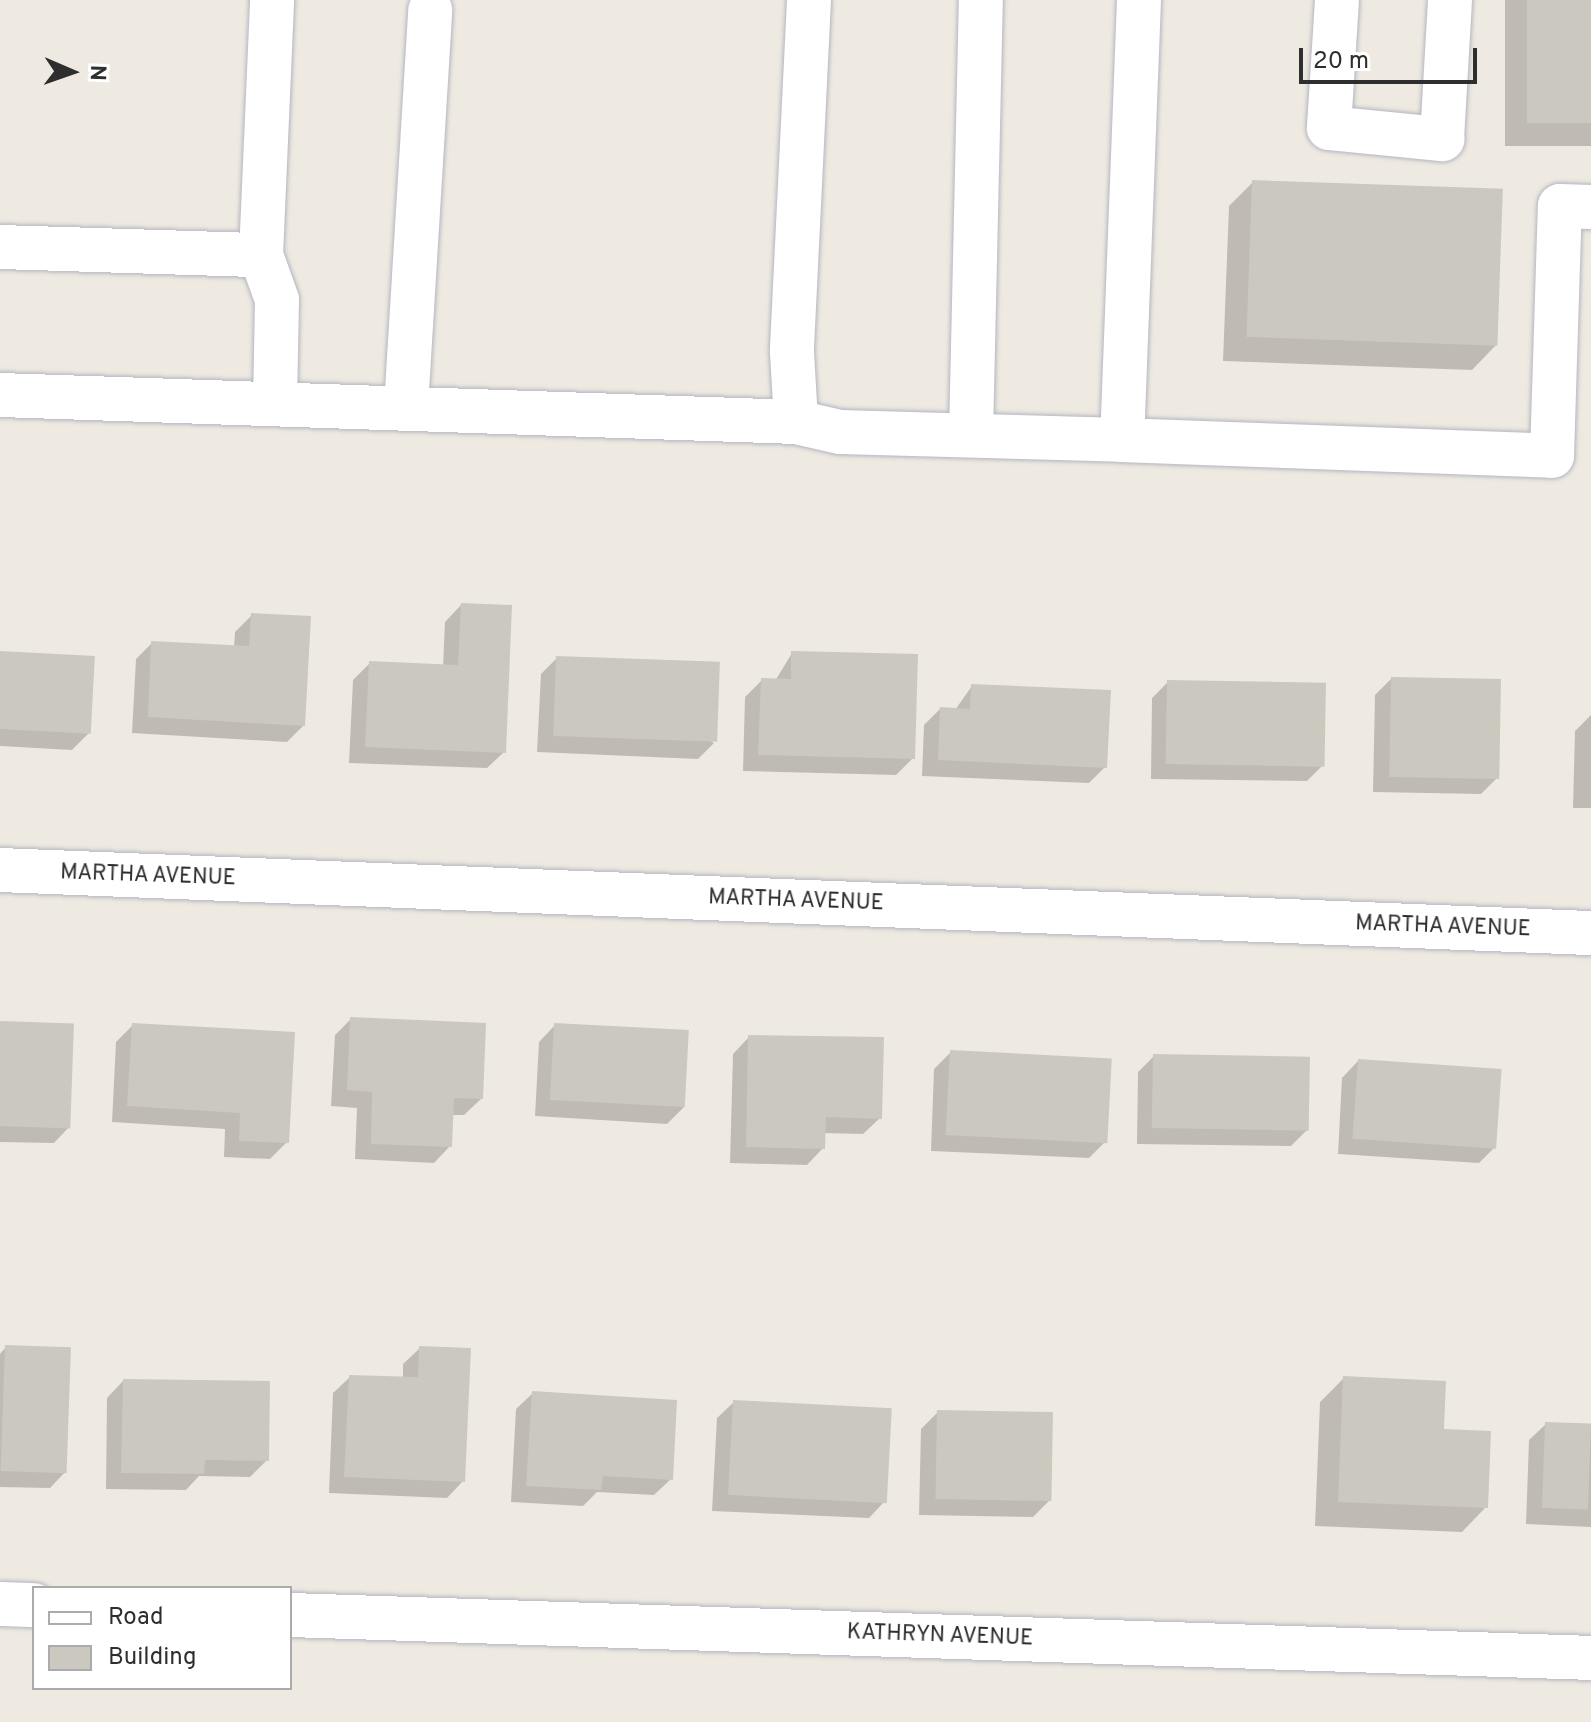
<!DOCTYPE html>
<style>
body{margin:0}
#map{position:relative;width:1591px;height:1722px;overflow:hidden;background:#efeae1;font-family:Overpass,sans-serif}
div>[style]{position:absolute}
.shadow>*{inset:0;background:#0003;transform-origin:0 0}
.building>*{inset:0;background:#cbc8bf;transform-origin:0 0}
.roads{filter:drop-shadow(0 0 2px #b4b6c1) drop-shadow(0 0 2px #b4b6c1)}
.minor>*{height:44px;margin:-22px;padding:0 22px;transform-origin:22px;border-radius:22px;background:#fff}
span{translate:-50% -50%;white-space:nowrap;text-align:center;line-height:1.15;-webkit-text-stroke:8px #fff;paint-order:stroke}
.street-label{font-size:22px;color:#2e2e2e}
.legend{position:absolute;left:32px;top:1586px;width:260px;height:104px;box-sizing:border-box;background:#fff;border:2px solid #ababab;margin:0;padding:10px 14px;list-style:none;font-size:24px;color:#2e2e2e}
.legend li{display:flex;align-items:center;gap:16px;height:40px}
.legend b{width:40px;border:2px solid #ababab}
.north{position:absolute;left:32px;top:32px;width:80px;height:80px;-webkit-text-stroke:6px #fff;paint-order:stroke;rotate:92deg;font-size:22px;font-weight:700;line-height:32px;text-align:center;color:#2e2e2e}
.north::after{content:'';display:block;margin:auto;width:28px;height:36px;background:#2e2e2e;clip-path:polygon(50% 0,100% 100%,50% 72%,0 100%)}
.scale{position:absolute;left:1299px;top:48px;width:178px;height:36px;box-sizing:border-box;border:4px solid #2e2e2e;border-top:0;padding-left:10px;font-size:24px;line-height:28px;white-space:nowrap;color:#2e2e2e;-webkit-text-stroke:6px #fff;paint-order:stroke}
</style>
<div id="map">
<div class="shadow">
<i style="left:1505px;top:0;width:86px;height:146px"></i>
<i style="clip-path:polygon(1253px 182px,1496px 345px,1472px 370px,1223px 361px,1229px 206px)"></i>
<i style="clip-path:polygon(461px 605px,504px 752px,487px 768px,349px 763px,353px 680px,370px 663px,443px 667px,445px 622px)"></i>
<i style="clip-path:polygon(252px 615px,303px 726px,287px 742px,132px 733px,136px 659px,152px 643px,234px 647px,235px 632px)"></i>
<i style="clip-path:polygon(0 653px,89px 733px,72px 750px,0 746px)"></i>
<i style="clip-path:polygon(792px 653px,913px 758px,896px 775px,743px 771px,745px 697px,762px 680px,775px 681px)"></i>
<i style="clip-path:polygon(557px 658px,714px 743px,698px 759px,537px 752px,541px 674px)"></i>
<i style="clip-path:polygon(1391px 679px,1498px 777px,1481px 794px,1373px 792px,1375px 695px)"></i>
<i style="clip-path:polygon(1168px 682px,1323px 765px,1307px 781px,1151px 779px,1152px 698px)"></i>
<i style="clip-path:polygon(972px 686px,1105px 767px,1089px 783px,922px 776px,924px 725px,940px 709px,955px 710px)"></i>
<i style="clip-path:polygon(1591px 715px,1591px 808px,1573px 808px,1575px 731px)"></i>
<i style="clip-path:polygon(351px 1019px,481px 1099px,464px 1115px,452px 1115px,450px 1146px,434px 1163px,355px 1159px,357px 1108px,331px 1106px,335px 1035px)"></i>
<i style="clip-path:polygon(0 1023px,70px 1126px,54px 1143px,0 1142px)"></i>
<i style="clip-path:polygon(133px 1025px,287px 1142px,270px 1159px,224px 1157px,225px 1129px,112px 1122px,116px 1042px)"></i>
<i style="clip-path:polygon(555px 1025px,684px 1107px,667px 1124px,535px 1116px,539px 1042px)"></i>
<i style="clip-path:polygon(749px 1037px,880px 1118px,863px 1134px,823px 1133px,823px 1148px,807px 1165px,730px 1163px,733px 1054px)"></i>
<i style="clip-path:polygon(951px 1052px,1106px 1141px,1089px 1158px,931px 1151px,934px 1069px)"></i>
<i style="clip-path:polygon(1154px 1056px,1308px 1129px,1291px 1146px,1137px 1144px,1138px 1072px)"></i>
<i style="clip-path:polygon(1358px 1061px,1496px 1146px,1479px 1163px,1338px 1154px,1342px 1078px)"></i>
<i style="clip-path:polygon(6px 1347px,66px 1471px,50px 1488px,0 1487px,0 1354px)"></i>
<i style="clip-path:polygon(420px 1348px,463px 1481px,447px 1498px,329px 1493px,333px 1393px,350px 1377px,403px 1379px,403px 1364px)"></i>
<i style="clip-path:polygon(1344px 1378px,1442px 1431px,1486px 1507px,1462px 1532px,1315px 1526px,1320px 1402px)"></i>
<i style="clip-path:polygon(123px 1381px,267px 1460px,250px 1477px,199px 1476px,186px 1490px,106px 1489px,107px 1398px)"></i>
<i style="clip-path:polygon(533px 1393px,671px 1479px,654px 1495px,597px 1492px,583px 1506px,511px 1502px,516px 1409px)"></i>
<i style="clip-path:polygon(734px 1402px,885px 1501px,869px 1518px,712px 1511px,717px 1418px)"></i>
<i style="clip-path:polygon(938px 1412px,1050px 1500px,1033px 1517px,919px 1515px,921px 1429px)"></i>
<i style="clip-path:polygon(1546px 1424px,1591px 1426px,1591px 1527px,1526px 1524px,1529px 1440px)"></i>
</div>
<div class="building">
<i style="left:1527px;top:0;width:64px;height:123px"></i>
<i style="left:1252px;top:180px;width:251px;height:157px;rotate:2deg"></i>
<i style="clip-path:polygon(461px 603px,512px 605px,506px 753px,365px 747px,369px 661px,458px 665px)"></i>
<i style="clip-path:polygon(251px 613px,311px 616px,305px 726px,148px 717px,151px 641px,249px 646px)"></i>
<i style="left:0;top:651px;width:95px;height:78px;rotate:3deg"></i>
<i style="clip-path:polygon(791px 651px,918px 654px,915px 759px,758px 755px,761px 678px,791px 679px)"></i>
<i style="left:556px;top:656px;width:164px;height:80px;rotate:2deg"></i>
<i style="left:1391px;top:677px;width:110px;height:100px;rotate:1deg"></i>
<i style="left:1167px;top:680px;width:159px;height:84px;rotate:1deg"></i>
<i style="clip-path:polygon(971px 684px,1111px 690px,1107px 768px,938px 760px,940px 707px,970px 709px)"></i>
<i style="clip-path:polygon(350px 1017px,486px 1023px,483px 1099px,454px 1098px,452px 1147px,371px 1144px,372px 1092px,347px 1090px)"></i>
<i style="left:0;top:1021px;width:74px;height:105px;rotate:2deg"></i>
<i style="clip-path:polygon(132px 1023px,295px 1032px,289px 1143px,239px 1141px,240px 1113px,127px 1106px)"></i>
<i style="left:554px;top:1023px;width:135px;height:77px;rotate:3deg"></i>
<i style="clip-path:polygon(748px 1035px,884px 1037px,882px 1119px,826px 1117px,825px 1149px,746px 1147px)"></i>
<i style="left:950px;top:1050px;width:162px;height:85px;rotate:3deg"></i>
<i style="left:1153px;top:1054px;width:157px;height:74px;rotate:1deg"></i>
<i style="left:1358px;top:1059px;width:144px;height:80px;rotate:4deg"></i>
<i style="left:5px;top:1345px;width:66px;height:126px;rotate:2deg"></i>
<i style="clip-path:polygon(419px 1346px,471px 1348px,465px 1482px,344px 1477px,349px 1375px,418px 1377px)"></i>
<i style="clip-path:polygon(1343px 1376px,1446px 1381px,1444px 1429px,1491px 1431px,1488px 1508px,1338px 1502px)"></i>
<i style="clip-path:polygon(123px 1379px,270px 1381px,269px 1461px,205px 1460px,204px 1474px,121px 1473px)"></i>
<i style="clip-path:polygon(532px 1391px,677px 1400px,673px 1480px,603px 1476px,601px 1490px,526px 1486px)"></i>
<i style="left:733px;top:1400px;width:159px;height:95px;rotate:3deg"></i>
<i style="left:937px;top:1410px;width:116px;height:89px;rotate:1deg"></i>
<i style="left:1545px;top:1422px;width:46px;height:86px;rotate:2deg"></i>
</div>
<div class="roads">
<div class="minor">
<i style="left:809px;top:0;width:352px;rotate:92.8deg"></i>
<i style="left:792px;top:352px;width:70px;rotate:86.7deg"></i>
<i style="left:796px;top:422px;width:45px;rotate:12.8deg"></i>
<i style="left:840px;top:432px;width:282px;rotate:1.6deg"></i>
<i style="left:1139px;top:0;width:440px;rotate:92.2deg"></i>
<i style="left:1122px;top:440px;width:430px;rotate:2.1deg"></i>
<i style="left:1552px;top:456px;width:250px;rotate:-88.2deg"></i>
<i style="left:1560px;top:206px;width:31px;rotate:2deg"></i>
<i style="left:1337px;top:0;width:128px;rotate:93.6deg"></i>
<i style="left:1329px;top:128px;width:114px;rotate:5.6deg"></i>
<i style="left:1442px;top:139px;width:139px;rotate:-86.7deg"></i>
<i style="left:0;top:247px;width:261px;rotate:1.8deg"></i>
<i style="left:261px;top:255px;width:48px;rotate:70.4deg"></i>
<i style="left:277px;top:300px;width:103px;rotate:91.1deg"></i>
<i style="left:261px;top:255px;width:255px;rotate:-87.5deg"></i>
<i style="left:0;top:395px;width:796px;rotate:1.94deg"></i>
<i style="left:406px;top:407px;width:398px;rotate:-86.5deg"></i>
<i style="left:971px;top:435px;width:435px;rotate:-88.7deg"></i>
<i style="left:0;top:870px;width:1592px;rotate:2.27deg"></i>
<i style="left:0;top:1604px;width:34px;rotate:2deg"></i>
<i style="left:290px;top:1615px;width:1302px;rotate:1.89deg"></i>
</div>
</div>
<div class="street-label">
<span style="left:148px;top:876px;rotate:2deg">MARTHA AVENUE</span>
<span style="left:796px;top:901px;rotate:2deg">MARTHA AVENUE</span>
<span style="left:1443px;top:927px;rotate:2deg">MARTHA AVENUE</span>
<span style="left:940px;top:1636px;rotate:2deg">KATHRYN AVENUE</span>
</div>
<ul class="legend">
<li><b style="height:10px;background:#fff"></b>Road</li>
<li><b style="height:22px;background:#cbc8bf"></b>Building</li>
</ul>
<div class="north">N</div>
<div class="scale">20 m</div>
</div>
